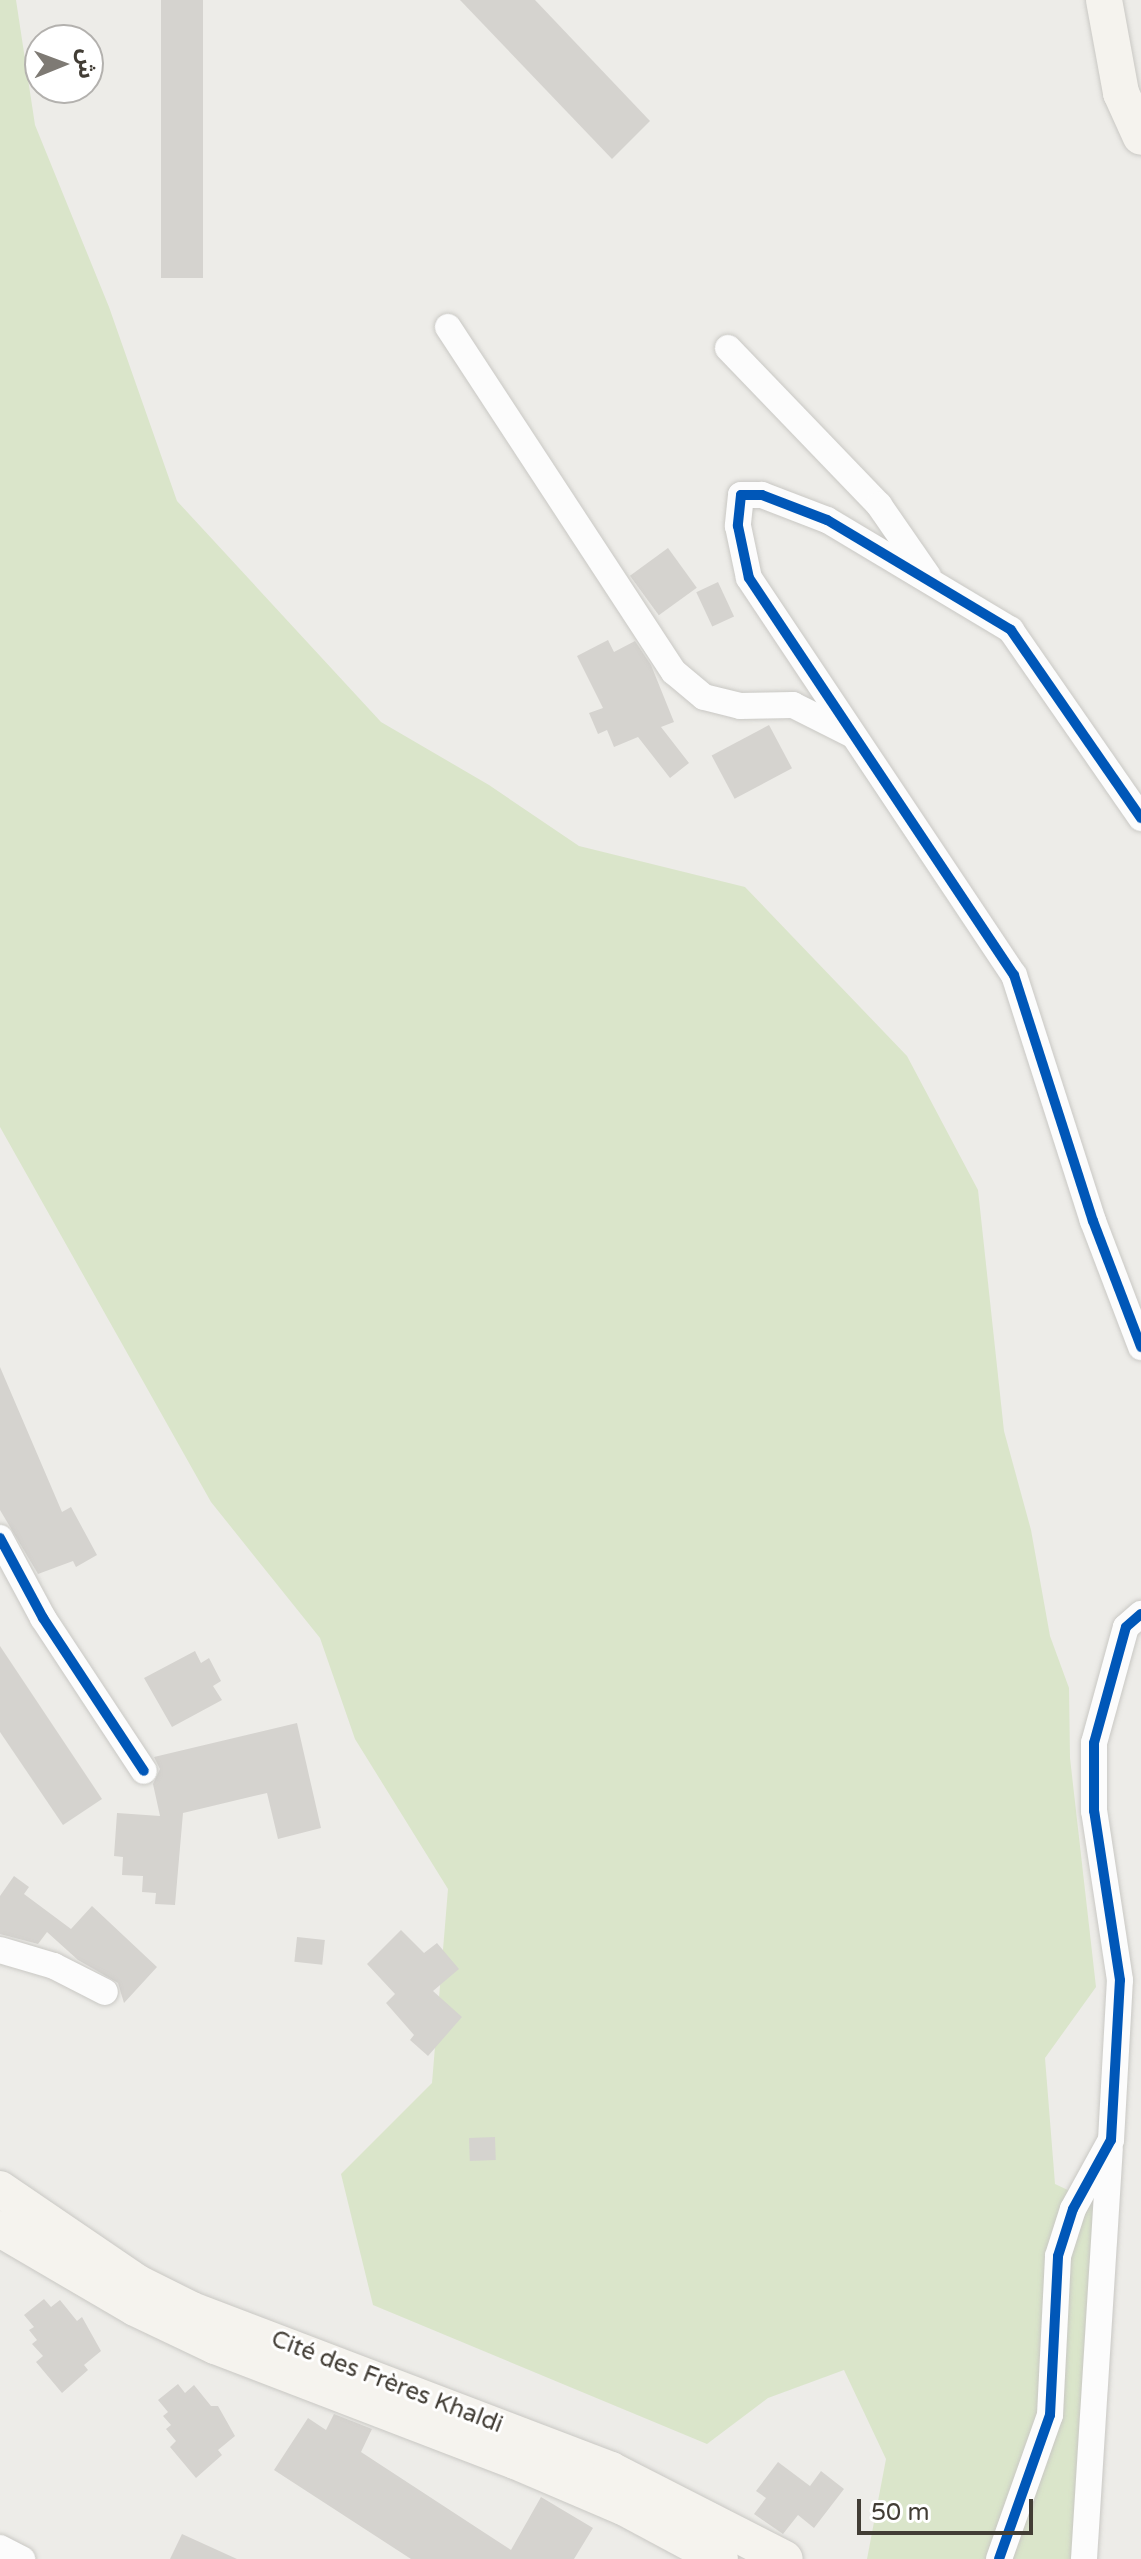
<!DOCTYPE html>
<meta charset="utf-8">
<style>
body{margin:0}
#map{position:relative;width:1141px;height:2559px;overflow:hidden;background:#edece8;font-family:"Varela Round","Noto Sans Arabic",sans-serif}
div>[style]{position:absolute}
.green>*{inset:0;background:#dae5ca}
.building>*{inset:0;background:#d5d3cf;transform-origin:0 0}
.roads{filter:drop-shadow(0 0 2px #c9c8c4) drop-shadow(0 0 2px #c9c8c4)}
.minor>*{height:26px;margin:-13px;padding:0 13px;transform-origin:13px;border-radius:13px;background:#fcfcfc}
.secondary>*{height:36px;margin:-18px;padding:0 18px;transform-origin:18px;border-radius:18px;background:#f5f3ee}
.cycleway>*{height:10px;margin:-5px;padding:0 5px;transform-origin:5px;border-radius:5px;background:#0057b8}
span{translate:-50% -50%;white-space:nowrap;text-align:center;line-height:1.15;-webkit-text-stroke:6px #fff;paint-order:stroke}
.street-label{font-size:24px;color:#423d35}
.north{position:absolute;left:24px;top:24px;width:80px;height:80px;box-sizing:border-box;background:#fff;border:2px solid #b3b1ae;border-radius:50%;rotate:89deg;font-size:22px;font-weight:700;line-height:32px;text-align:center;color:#423d35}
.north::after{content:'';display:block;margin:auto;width:28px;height:36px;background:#7e7a74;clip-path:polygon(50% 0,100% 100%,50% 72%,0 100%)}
.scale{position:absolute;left:857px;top:2499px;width:176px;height:36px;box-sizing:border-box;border:4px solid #423d35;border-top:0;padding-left:10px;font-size:24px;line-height:28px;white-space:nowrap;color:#423d35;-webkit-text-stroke:6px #fff;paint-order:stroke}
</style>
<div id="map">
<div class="green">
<i style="clip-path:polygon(0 0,16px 0,35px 125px,109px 307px,177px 501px,381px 722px,489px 785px,579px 846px,745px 887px,907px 1056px,978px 1190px,1004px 1431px,1031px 1530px,1050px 1636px,1069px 1688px,1070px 1758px,1096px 1987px,1045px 2058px,1055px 2184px,1093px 2202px,1082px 2559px,867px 2559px,886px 2459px,844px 2370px,768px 2398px,707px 2444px,373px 2305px,341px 2174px,432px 2083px,448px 1889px,355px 1739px,320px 1638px,211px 1502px,0 1127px)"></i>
</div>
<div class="building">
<i style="left:161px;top:0;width:42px;height:278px"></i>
<i style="clip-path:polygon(460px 0,535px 0,650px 121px,612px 159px)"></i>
<i style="left:668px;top:548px;width:49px;height:47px;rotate:54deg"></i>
<i style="left:718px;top:582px;width:38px;height:24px;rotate:65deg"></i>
<i style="clip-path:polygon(608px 640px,614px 652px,635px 641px,651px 665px,674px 722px,661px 727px,689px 763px,670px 778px,638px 737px,614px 747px,607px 730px,598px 734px,589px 713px,603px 708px,577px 656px)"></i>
<i style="left:769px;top:725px;width:49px;height:65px;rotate:62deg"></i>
<i style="clip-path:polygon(0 1367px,62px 1512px,71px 1507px,97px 1555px,76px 1567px,73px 1561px,38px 1574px,0 1510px)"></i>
<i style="clip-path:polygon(0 1646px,102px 1799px,63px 1825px,0 1732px)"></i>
<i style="clip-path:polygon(195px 1651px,201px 1663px,209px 1658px,221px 1681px,213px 1686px,222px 1700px,172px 1727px,144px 1678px)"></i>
<i style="clip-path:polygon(297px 1723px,321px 1828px,278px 1839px,267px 1793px,183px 1813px,175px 1905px,155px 1904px,156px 1893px,142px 1892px,143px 1876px,122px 1875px,123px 1857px,114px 1856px,117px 1813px,160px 1816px,153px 1784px,160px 1769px,154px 1757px)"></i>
<i style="clip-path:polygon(14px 1876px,29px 1887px,24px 1894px,71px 1929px,92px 1906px,157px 1967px,124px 2003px,118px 1983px,78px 1960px,47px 1932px,38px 1944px,0 1934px,0 1896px)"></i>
<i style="clip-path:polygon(401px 1930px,424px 1953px,437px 1943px,459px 1969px,433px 1991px,462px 2017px,428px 2056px,410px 2040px,414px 2035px,386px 2003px,395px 1994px,367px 1964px)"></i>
<i style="left:297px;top:1937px;width:28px;height:25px;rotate:6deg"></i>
<i style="left:495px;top:2137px;width:23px;height:26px;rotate:88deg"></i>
<i style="clip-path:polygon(44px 2299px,51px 2307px,60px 2300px,77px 2321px,82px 2317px,101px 2351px,84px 2365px,88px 2370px,62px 2393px,36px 2362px,43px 2356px,32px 2344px,37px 2340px,29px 2330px,34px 2327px,24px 2315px)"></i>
<i style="clip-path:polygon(178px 2384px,185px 2393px,194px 2385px,211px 2406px,218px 2406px,235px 2436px,218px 2450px,222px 2455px,196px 2478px,170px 2447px,176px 2441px,166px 2429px,171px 2425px,163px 2416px,168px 2412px,158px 2400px)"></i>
<i style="clip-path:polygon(334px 2414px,372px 2429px,361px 2452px,511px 2550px,541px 2497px,593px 2528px,574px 2559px,411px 2559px,274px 2470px,308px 2418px,326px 2430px)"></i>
<i style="clip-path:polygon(778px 2462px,810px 2486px,821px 2471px,844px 2489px,814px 2528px,798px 2515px,783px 2534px,754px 2514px,766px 2498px,756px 2491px)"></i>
<i style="clip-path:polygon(182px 2534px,237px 2559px,170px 2559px)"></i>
</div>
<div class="roads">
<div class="minor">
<i style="left:448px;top:327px;width:412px;rotate:56.8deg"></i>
<i style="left:674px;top:672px;width:39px;rotate:40deg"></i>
<i style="left:704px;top:697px;width:37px;rotate:14deg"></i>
<i style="left:740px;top:706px;width:53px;rotate:-1.1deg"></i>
<i style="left:793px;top:705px;width:65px;rotate:26.6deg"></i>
<i style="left:728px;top:348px;width:218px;rotate:46.1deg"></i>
<i style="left:879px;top:505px;width:86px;rotate:55.4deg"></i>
<i style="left:1141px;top:818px;width:229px;rotate:-124.7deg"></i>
<i style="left:1011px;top:630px;width:214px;rotate:-149.1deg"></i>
<i style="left:827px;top:520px;width:70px;rotate:-159deg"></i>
<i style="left:762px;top:495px;width:21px;rotate:180deg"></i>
<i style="left:741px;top:495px;width:31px;rotate:96deg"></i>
<i style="left:738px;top:526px;width:53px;rotate:78.1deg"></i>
<i style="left:749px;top:578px;width:477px;rotate:56.3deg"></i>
<i style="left:1014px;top:975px;width:258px;rotate:72.2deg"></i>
<i style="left:1093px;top:1221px;width:135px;rotate:69.1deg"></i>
<i style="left:0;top:1538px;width:91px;rotate:61.7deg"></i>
<i style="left:43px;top:1618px;width:183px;rotate:56.6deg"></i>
<i style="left:0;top:1950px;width:56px;rotate:16.5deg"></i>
<i style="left:54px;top:1966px;width:57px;rotate:27deg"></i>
<i style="left:0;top:2548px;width:25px;rotate:27deg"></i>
<i style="left:999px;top:2559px;width:153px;rotate:-70.5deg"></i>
<i style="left:1050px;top:2415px;width:159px;rotate:-87.1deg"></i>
<i style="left:1058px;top:2256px;width:49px;rotate:-72.3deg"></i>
<i style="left:1073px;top:2209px;width:79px;rotate:-61.2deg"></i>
<i style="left:1111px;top:2140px;width:160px;rotate:-86.8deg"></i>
<i style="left:1120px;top:1980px;width:171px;rotate:-98.7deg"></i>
<i style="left:1094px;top:1811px;width:68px;rotate:-90deg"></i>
<i style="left:1094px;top:1743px;width:120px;rotate:-74.6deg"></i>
<i style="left:1126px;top:1627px;width:20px;rotate:-41deg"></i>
<i style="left:1084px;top:2559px;width:411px;rotate:-86.4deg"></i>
</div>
<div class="secondary">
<i style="left:1104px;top:0;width:95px;rotate:79.6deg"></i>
<i style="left:1121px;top:93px;width:48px;rotate:65.6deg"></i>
<i style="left:0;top:2189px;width:167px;rotate:34.3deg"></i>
<i style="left:138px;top:2283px;width:60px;rotate:26.6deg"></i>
<i style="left:192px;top:2310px;width:449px;rotate:20.9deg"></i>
<i style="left:611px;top:2470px;width:195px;rotate:27.1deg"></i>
<i style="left:0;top:2229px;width:156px;rotate:30.3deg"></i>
<i style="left:135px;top:2308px;width:89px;rotate:25.4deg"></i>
<i style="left:215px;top:2346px;width:321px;rotate:21deg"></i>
<i style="left:515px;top:2461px;width:117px;rotate:23.1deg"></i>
<i style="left:623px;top:2507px;width:110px;rotate:28.2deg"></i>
</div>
</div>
<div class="cycleway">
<i style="left:1141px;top:818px;width:229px;rotate:-124.7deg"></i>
<i style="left:1011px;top:630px;width:214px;rotate:-149.1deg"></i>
<i style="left:827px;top:520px;width:70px;rotate:-159deg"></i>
<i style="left:762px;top:495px;width:21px;rotate:180deg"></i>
<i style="left:741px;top:495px;width:31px;rotate:96deg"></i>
<i style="left:738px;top:526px;width:53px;rotate:78.1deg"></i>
<i style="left:749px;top:578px;width:477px;rotate:56.3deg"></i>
<i style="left:1014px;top:975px;width:258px;rotate:72.2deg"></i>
<i style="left:1093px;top:1221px;width:135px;rotate:69.1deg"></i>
<i style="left:0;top:1538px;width:91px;rotate:61.7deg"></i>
<i style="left:43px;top:1618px;width:183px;rotate:56.6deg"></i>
<i style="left:999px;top:2559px;width:153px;rotate:-70.5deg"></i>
<i style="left:1050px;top:2415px;width:159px;rotate:-87.1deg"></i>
<i style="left:1058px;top:2256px;width:49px;rotate:-72.3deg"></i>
<i style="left:1073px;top:2209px;width:79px;rotate:-61.2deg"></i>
<i style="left:1111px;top:2140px;width:160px;rotate:-86.8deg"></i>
<i style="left:1120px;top:1980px;width:171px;rotate:-98.7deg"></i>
<i style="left:1094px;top:1811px;width:68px;rotate:-90deg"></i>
<i style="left:1094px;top:1743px;width:120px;rotate:-74.6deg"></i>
<i style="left:1126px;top:1627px;width:20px;rotate:-41deg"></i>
</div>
<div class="street-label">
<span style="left:387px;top:2382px;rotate:21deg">Cité des Frères Khaldi</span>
</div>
<div class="north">ش</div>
<div class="scale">50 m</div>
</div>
